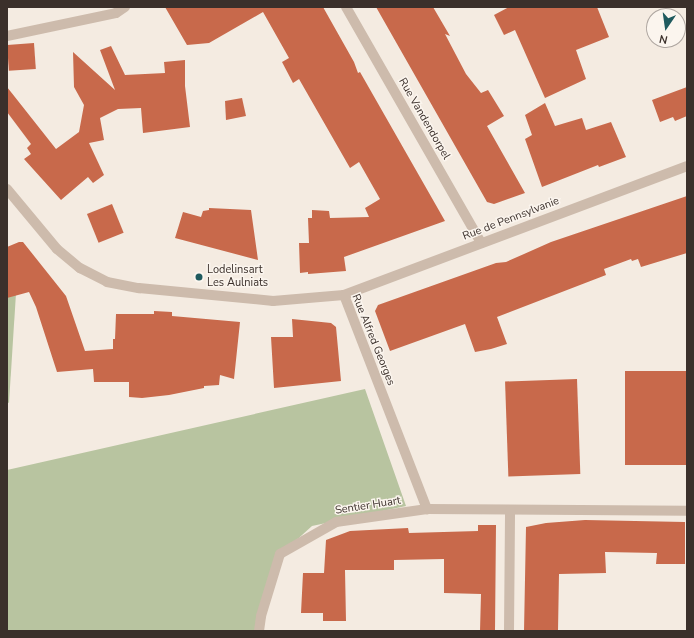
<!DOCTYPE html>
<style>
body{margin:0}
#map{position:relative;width:694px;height:638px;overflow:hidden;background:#f4ebe1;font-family:"Nunito Sans",sans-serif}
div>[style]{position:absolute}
.green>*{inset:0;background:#b8c4a0}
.building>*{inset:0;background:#c8694b;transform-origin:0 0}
.street>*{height:10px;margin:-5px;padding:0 5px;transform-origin:5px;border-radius:5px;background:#cdbbac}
.dots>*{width:11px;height:11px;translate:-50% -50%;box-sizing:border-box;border:2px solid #fbf5ee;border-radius:50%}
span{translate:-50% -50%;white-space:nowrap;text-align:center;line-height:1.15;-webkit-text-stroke:3px #fbf5ee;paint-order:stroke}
.street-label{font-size:11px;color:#3b302b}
.poi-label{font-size:11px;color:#3b302b}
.left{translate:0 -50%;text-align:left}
.frame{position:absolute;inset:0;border:8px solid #3b302b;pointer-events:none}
.north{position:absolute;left:646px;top:8px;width:40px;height:40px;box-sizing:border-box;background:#fbf5ee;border:1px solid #aea6a0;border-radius:50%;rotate:193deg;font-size:11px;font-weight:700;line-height:16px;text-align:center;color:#3b302b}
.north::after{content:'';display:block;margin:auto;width:14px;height:18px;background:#1f5a5e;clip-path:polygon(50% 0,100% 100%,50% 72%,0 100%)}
</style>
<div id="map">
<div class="green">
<i style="clip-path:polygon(7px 283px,16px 293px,9px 403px,7px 402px)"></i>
<i style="clip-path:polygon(365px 389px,406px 506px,312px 526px,280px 555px,258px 631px,7px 631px,7px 470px)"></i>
</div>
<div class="building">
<i style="clip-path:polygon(165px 7px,323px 7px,354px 62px,358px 73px,360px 72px,445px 221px,344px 257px,346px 271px,308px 274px,308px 272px,300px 273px,299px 243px,309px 243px,308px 218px,312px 218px,312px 210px,329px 211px,330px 218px,369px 217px,365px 208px,380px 199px,359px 162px,350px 168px,299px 79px,293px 83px,282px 62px,289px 58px,263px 12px,209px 43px,187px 45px)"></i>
<i style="clip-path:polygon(376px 7px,433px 7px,450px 36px,445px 34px,466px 74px,481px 93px,488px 90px,504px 116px,487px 126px,525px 193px,494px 204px,487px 202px)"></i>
<i style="clip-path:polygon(509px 7px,597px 7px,609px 37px,576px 50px,586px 79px,545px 98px,515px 30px,504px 35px,494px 15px)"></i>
<i style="left:34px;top:43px;width:26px;height:27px;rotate:86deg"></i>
<i style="clip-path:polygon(111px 46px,125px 75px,165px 73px,164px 62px,185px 60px,185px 86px,190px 127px,143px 133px,141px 108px,118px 109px,100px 118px,104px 140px,89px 143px,104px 175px,93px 183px,88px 177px,61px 200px,24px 159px,31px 154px,27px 148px,31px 144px,7px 112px,7px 87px,56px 149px,79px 132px,84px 105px,74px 87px,73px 52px,115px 90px,100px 50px)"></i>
<i style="clip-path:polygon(687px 87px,687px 116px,675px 121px,673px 117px,660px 122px,652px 100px)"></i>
<i style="clip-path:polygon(242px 98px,246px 116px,226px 120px,225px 101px)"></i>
<i style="clip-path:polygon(545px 103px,555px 126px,582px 118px,586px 130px,611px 122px,626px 157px,599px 167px,598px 165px,542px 187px,525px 139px,532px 135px,525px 115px)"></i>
<i style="clip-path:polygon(687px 196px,687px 253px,641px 267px,638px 259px,632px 261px,631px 259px,604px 269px,606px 275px,497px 317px,507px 344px,491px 349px,475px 352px,465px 324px,390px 351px,375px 311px,378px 305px,496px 263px,506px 262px,551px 242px)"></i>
<i style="left:112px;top:204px;width:31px;height:27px;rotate:68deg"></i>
<i style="clip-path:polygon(209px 208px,251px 210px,258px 260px,175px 238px,183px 212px,201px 217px,203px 211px,209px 210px)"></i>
<i style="clip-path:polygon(19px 242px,23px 242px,66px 296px,85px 351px,113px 349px,113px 339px,115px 339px,116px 314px,154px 314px,154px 311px,172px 312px,172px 316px,240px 322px,234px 379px,220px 375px,219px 385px,204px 386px,204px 388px,169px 395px,142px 398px,129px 397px,129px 382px,94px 382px,93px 369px,57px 372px,36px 307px,29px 292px,7px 298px,7px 247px)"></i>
<i style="clip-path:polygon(292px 319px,331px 323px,336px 327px,341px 381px,274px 388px,271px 337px,293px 337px)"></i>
<i style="left:687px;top:371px;width:94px;height:62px;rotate:90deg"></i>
<i style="left:577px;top:379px;width:95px;height:72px;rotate:88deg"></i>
<i style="clip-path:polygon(585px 520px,685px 522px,685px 564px,656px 564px,657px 553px,605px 552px,606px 573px,559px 574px,558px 631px,524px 631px,526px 527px,546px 523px)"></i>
<i style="clip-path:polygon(478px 525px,496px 525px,495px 631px,480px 631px,481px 594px,444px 593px,444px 559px,394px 560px,394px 570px,345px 570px,346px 621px,323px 621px,323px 613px,301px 613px,303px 573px,324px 573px,326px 540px,350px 531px,408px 528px,409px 533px,478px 531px)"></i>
</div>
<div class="street">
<i style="left:346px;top:7px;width:272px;rotate:60.2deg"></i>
<i style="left:7px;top:36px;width:111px;rotate:-11.9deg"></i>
<i style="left:116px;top:13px;width:11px;rotate:-34deg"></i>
<i style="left:7px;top:189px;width:78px;rotate:50.2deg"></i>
<i style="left:57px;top:249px;width:30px;rotate:40deg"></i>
<i style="left:80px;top:268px;width:30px;rotate:27deg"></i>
<i style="left:107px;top:282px;width:33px;rotate:11deg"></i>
<i style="left:139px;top:288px;width:135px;rotate:5.5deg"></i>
<i style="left:273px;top:301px;width:71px;rotate:-4.8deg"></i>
<i style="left:344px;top:295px;width:366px;rotate:-20.6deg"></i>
<i style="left:344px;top:295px;width:230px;rotate:68.8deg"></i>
<i style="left:427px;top:509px;width:260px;rotate:0.4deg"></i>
<i style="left:259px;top:631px;width:15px;rotate:-82deg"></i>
<i style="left:261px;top:616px;width:65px;rotate:-73deg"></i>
<i style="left:280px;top:554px;width:64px;rotate:-29.7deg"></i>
<i style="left:336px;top:522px;width:92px;rotate:-8.1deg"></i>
<i style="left:509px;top:631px;width:121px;rotate:-89.5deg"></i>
</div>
<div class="dots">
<i style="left:199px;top:277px;background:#1f5a5e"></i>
</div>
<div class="street-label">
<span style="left:424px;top:119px;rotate:60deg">Rue Vandendorpel</span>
<span style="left:511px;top:219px;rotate:-21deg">Rue de Pennsylvanie</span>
<span style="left:373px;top:340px;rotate:68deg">Rue Alfred Georges</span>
<span style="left:368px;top:506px;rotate:-9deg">Sentier Huart</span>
</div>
<div class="poi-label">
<span class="left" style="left:207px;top:277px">Lodelinsart<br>Les Aulniats</span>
</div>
<div class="frame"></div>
<div class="north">N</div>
</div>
